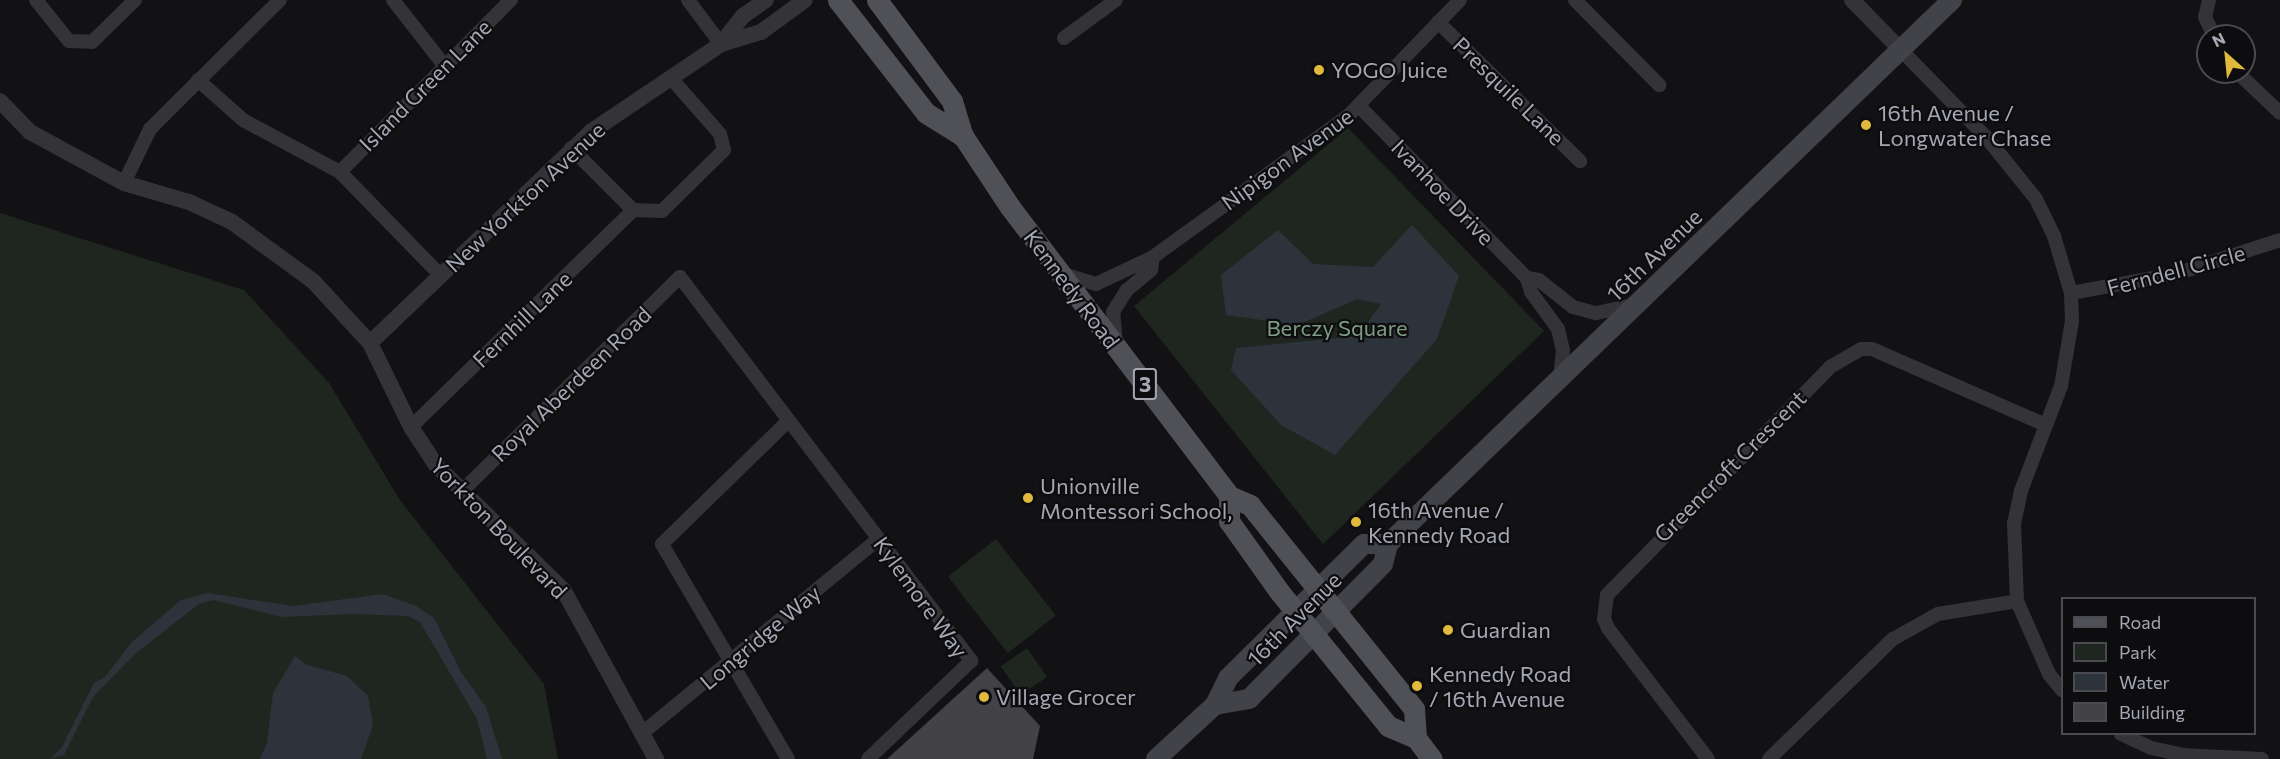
<!DOCTYPE html>
<style>
body{margin:0}
#map{position:relative;width:2280px;height:759px;overflow:hidden;background:#121214;font-family:Commissioner,sans-serif}
div>[style]{position:absolute}
.green>*{inset:0;background:#1f2620;transform-origin:0 0}
.water>*{inset:0;background:#2d333b}
.building>*{inset:0;background:#424247}
.minor>*{height:14px;margin:-7px;padding:0 7px;transform-origin:7px;border-radius:7px;background:#343438}
.tertiary>*{height:16px;margin:-8px;padding:0 8px;transform-origin:8px;border-radius:8px;background:#343438}
.secondary>*{height:20px;margin:-10px;padding:0 10px;transform-origin:10px;border-radius:10px;background:#424348}
.primary>*{height:21px;margin:-10.5px;padding:0 10.5px;transform-origin:10.5px;border-radius:10.5px;background:#505157}
.dots>*{width:16px;height:16px;translate:-50% -50%;box-sizing:border-box;border:3px solid #0d0d0f;border-radius:50%}
span{translate:-50% -50%;white-space:nowrap;text-align:center;line-height:1.15;-webkit-text-stroke:4.5px #0d0d0f;paint-order:stroke}
.shield-label span{padding:2px 4px;background:#0d0d0f;border:2px solid;border-radius:4px;-webkit-text-stroke-width:0}
.shield-label{font-size:21px;color:#a5a8b3;font-weight:700}
.poi-label{font-size:22px;color:#a5a8b3}
.left{translate:0 -50%;text-align:left}
.street-label{font-size:22px;color:#a5a8b3}
.park-label{font-size:22px;color:#7d9c82}
.legend{position:absolute;left:2061px;top:597px;width:195px;height:138px;box-sizing:border-box;background:#0d0d0f;border:2px solid #4a4b51;margin:0;padding:8px 10px;list-style:none;font-size:18px;color:#a5a8b3}
.legend li{display:flex;align-items:center;gap:12px;height:30px}
.legend b{width:30px;border:2px solid #4a4b51}
.north{position:absolute;left:2196px;top:24px;width:60px;height:60px;box-sizing:border-box;background:#0d0d0f;border:2px solid #4a4b51;border-radius:50%;rotate:333deg;font-size:16px;font-weight:700;line-height:24px;text-align:center;color:#a5a8b3}
.north::after{content:'';display:block;margin:auto;width:21px;height:27px;background:#e1b93d;clip-path:polygon(50% 0,100% 100%,50% 72%,0 100%)}
</style>
<div id="map">
<div class="green">
<i style="clip-path:polygon(1348px 128px,1544px 331px,1323px 544px,1134px 306px)"></i>
<i style="clip-path:polygon(0 213px,244px 290px,329px 383px,400px 500px,544px 684px,558px 759px,0 759px)"></i>
<i style="left:996px;top:539px;width:97px;height:61px;rotate:52deg"></i>
<i style="left:1027px;top:648px;width:35px;height:32px;rotate:55deg"></i>
</div>
<div class="water">
<i style="clip-path:polygon(1412px 225px,1459px 276px,1437px 339px,1335px 455px,1281px 425px,1231px 370px,1236px 348px,1358px 336px,1381px 304px,1357px 299px,1298px 325px,1226px 315px,1221px 275px,1278px 230px,1313px 264px,1373px 267px)"></i>
<i style="clip-path:polygon(207px 593px,293px 606px,383px 594px,416px 606px,434px 618px,461px 672px,486px 707px,502px 759px,487px 759px,477px 719px,420px 622px,408px 616px,353px 614px,282px 617px,213px 600px,199px 604px,136px 653px,93px 697px,64px 755px,50px 759px,62px 747px,94px 683px,105px 677px,132px 642px,181px 600px)"></i>
<i style="clip-path:polygon(295px 656px,307px 665px,347px 676px,368px 696px,373px 725px,361px 759px,260px 759px,267px 743px,273px 693px)"></i>
</div>
<div class="building">
<i style="clip-path:polygon(987px 668px,1040px 726px,1033px 759px,887px 759px)"></i>
</div>
<div class="minor">
<i style="left:36px;top:0;width:53px;rotate:51.2deg"></i>
<i style="left:69px;top:41px;width:23px;rotate:2deg"></i>
<i style="left:92px;top:42px;width:60px;rotate:-44.3deg"></i>
<i style="left:393px;top:0;width:83px;rotate:51.9deg"></i>
<i style="left:688px;top:0;width:55px;rotate:53.1deg"></i>
<i style="left:1575px;top:0;width:120px;rotate:45.3deg"></i>
<i style="left:2209px;top:0;width:17px;rotate:103deg"></i>
<i style="left:2205px;top:17px;width:21px;rotate:65deg"></i>
<i style="left:1438px;top:22px;width:199px;rotate:44.4deg"></i>
<i style="left:1064px;top:38px;width:64px;rotate:-36.2deg"></i>
<i style="left:1902px;top:51px;width:120px;rotate:45.7deg"></i>
<i style="left:1986px;top:137px;width:80px;rotate:51.1deg"></i>
<i style="left:2036px;top:199px;width:41px;rotate:64.1deg"></i>
<i style="left:2054px;top:236px;width:59px;rotate:73.4deg"></i>
<i style="left:2071px;top:293px;width:28px;rotate:88deg"></i>
<i style="left:2072px;top:321px;width:66px;rotate:99.6deg"></i>
<i style="left:2061px;top:386px;width:112px;rotate:110.9deg"></i>
<i style="left:2021px;top:491px;width:33px;rotate:102deg"></i>
<i style="left:2014px;top:523px;width:78px;rotate:87.8deg"></i>
<i style="left:2017px;top:601px;width:80px;rotate:66.3deg"></i>
<i style="left:2049px;top:674px;width:21px;rotate:51deg"></i>
<i style="left:2237px;top:72px;width:59px;rotate:43.6deg"></i>
<i style="left:198px;top:80px;width:60px;rotate:41.6deg"></i>
<i style="left:243px;top:120px;width:110px;rotate:28.2deg"></i>
<i style="left:340px;top:172px;width:144px;rotate:45.8deg"></i>
<i style="left:1359px;top:106px;width:240px;rotate:45.7deg"></i>
<i style="left:1527px;top:278px;width:15px;rotate:74deg"></i>
<i style="left:1531px;top:292px;width:46px;rotate:53.9deg"></i>
<i style="left:1558px;top:329px;width:22px;rotate:77deg"></i>
<i style="left:1563px;top:350px;width:29px;rotate:96deg"></i>
<i style="left:571px;top:148px;width:88px;rotate:45deg"></i>
<i style="left:633px;top:210px;width:29px;rotate:2deg"></i>
<i style="left:662px;top:211px;width:87px;rotate:-44.5deg"></i>
<i style="left:724px;top:150px;width:16px;rotate:-104deg"></i>
<i style="left:720px;top:134px;width:74px;rotate:-131.2deg"></i>
<i style="left:340px;top:172px;width:243px;rotate:-45.2deg"></i>
<i style="left:124px;top:183px;width:60px;rotate:-64.3deg"></i>
<i style="left:150px;top:129px;width:183px;rotate:-44.8deg"></i>
<i style="left:1060px;top:273px;width:38px;rotate:17deg"></i>
<i style="left:1096px;top:284px;width:63px;rotate:-25.3deg"></i>
<i style="left:1153px;top:257px;width:241px;rotate:-35.9deg"></i>
<i style="left:1348px;top:116px;width:161px;rotate:-46deg"></i>
<i style="left:1527px;top:278px;width:12px;rotate:9deg"></i>
<i style="left:1539px;top:280px;width:43px;rotate:38.5deg"></i>
<i style="left:1573px;top:307px;width:24px;rotate:15deg"></i>
<i style="left:1596px;top:313px;width:38px;rotate:-12deg"></i>
<i style="left:2071px;top:293px;width:106px;rotate:-10.4deg"></i>
<i style="left:2175px;top:274px;width:110px;rotate:-17.9deg"></i>
<i style="left:1116px;top:344px;width:32px;rotate:-95deg"></i>
<i style="left:1113px;top:312px;width:26px;rotate:-58deg"></i>
<i style="left:1127px;top:290px;width:31px;rotate:-40deg"></i>
<i style="left:1151px;top:270px;width:13px;rotate:-81deg"></i>
<i style="left:411px;top:427px;width:310px;rotate:-44.3deg"></i>
<i style="left:462px;top:491px;width:305px;rotate:-44.5deg"></i>
<i style="left:680px;top:277px;width:482px;rotate:52.8deg"></i>
<i style="left:971px;top:661px;width:142px;rotate:136.4deg"></i>
<i style="left:641px;top:734px;width:307px;rotate:-39.4deg"></i>
<i style="left:2121px;top:734px;width:33px;rotate:25deg"></i>
<i style="left:2151px;top:748px;width:33px;rotate:12deg"></i>
<i style="left:2183px;top:755px;width:79px;rotate:2.9deg"></i>
<i style="left:788px;top:759px;width:249px;rotate:-120.4deg"></i>
<i style="left:662px;top:544px;width:176px;rotate:-44.3deg"></i>
<i style="left:1708px;top:759px;width:165px;rotate:-127.4deg"></i>
<i style="left:1608px;top:628px;width:10px;rotate:-114deg"></i>
<i style="left:1604px;top:619px;width:24px;rotate:-83deg"></i>
<i style="left:1607px;top:595px;width:319px;rotate:-45.6deg"></i>
<i style="left:1830px;top:367px;width:36px;rotate:-30deg"></i>
<i style="left:1861px;top:349px;width:11px"></i>
<i style="left:1872px;top:349px;width:190px;rotate:23.6deg"></i>
<i style="left:1769px;top:759px;width:173px;rotate:-44.1deg"></i>
<i style="left:1893px;top:639px;width:51px;rotate:-29.1deg"></i>
<i style="left:1938px;top:614px;width:80px;rotate:-9.3deg"></i>
</div>
<div class="tertiary">
<i style="left:1852px;top:0;width:71px;rotate:45.6deg"></i>
<i style="left:721px;top:44px;width:36px;rotate:-52deg"></i>
<i style="left:743px;top:16px;width:28px;rotate:-35deg"></i>
<i style="left:0;top:101px;width:43px;rotate:45.9deg"></i>
<i style="left:30px;top:132px;width:107px;rotate:28.5deg"></i>
<i style="left:124px;top:183px;width:68px;rotate:16.3deg"></i>
<i style="left:189px;top:202px;width:47px;rotate:24.9deg"></i>
<i style="left:232px;top:222px;width:100px;rotate:36.1deg"></i>
<i style="left:313px;top:281px;width:84px;rotate:47.4deg"></i>
<i style="left:370px;top:343px;width:93px;rotate:64deg"></i>
<i style="left:411px;top:427px;width:45px;rotate:56.7deg"></i>
<i style="left:436px;top:465px;width:180px;rotate:44.5deg"></i>
<i style="left:564px;top:591px;width:192px;rotate:61.3deg"></i>
<i style="left:370px;top:343px;width:307px;rotate:-43.7deg"></i>
<i style="left:592px;top:131px;width:156px;rotate:-34deg"></i>
<i style="left:721px;top:44px;width:42px;rotate:-16.7deg"></i>
<i style="left:761px;top:32px;width:54px;rotate:-36deg"></i>
</div>
<div class="secondary">
<i style="left:1215px;top:705px;width:35px;rotate:-10deg"></i>
<i style="left:1249px;top:699px;width:190px;rotate:-45.2deg"></i>
<i style="left:1383px;top:564px;width:21px;rotate:-76deg"></i>
<i style="left:1388px;top:544px;width:784px;rotate:-43.97deg"></i>
<i style="left:1156px;top:759px;width:80px;rotate:-42.5deg"></i>
<i style="left:1215px;top:705px;width:30px;rotate:-64deg"></i>
<i style="left:1228px;top:678px;width:191px;rotate:-44.6deg"></i>
<i style="left:1364px;top:544px;width:24px"></i>
</div>
<div class="primary">
<i style="left:838px;top:0;width:143px;rotate:52.1deg"></i>
<i style="left:926px;top:113px;width:44px;rotate:31.9deg"></i>
<i style="left:877px;top:0;width:126px;rotate:53.4deg"></i>
<i style="left:952px;top:101px;width:37px;rotate:73deg"></i>
<i style="left:963px;top:136px;width:85px;rotate:56.5deg"></i>
<i style="left:1010px;top:207px;width:363px;rotate:52.8deg"></i>
<i style="left:1229px;top:496px;width:23px;rotate:23deg"></i>
<i style="left:1250px;top:505px;width:262px;rotate:51.2deg"></i>
<i style="left:1414px;top:709px;width:29px;rotate:86deg"></i>
<i style="left:1229px;top:496px;width:25px;rotate:90deg"></i>
<i style="left:1229px;top:521px;width:85px;rotate:54.6deg"></i>
<i style="left:1278px;top:590px;width:175px;rotate:51deg"></i>
<i style="left:1388px;top:726px;width:30px;rotate:23deg"></i>
<i style="left:1416px;top:738px;width:26px;rotate:53deg"></i>
</div>
<div class="dots">
<i style="left:1319px;top:70px;background:#e1b93d"></i>
<i style="left:1866px;top:125px;background:#e1b93d"></i>
<i style="left:1028px;top:498px;background:#e1b93d"></i>
<i style="left:1356px;top:522px;background:#e1b93d"></i>
<i style="left:1448px;top:630px;background:#e1b93d"></i>
<i style="left:1417px;top:686px;background:#e1b93d"></i>
<i style="left:984px;top:697px;background:#e1b93d"></i>
</div>
<div class="shield-label">
<span style="left:1145px;top:384px">3</span>
</div>
<div class="poi-label">
<span class="left" style="left:1331px;top:70px">YOGO Juice</span>
<span class="left" style="left:1878px;top:125px">16th Avenue /<br>Longwater Chase</span>
<span class="left" style="left:1040px;top:498px">Unionville<br>Montessori School,</span>
<span class="left" style="left:1368px;top:522px">16th Avenue /<br>Kennedy Road</span>
<span class="left" style="left:1460px;top:630px">Guardian</span>
<span class="left" style="left:1429px;top:686px">Kennedy Road<br>/ 16th Avenue</span>
<span class="left" style="left:996px;top:697px">Village Grocer</span>
</div>
<div class="street-label">
<span style="left:425px;top:85px;rotate:-45deg">Island Green Lane</span>
<span style="left:1509px;top:91px;rotate:44deg">Presquile Lane</span>
<span style="left:1287px;top:159px;rotate:-36deg">Nipigon Avenue</span>
<span style="left:1443px;top:192px;rotate:46deg">Ivanhoe Drive</span>
<span style="left:525px;top:197px;rotate:-43deg">New Yorkton Avenue</span>
<span style="left:1654px;top:255px;rotate:-44deg">16th Avenue</span>
<span style="left:2176px;top:270px;rotate:-15deg">Ferndell Circle</span>
<span style="left:1072px;top:289px;rotate:53deg">Kennedy Road</span>
<span style="left:522px;top:319px;rotate:-44deg">Fernhill Lane</span>
<span style="left:571px;top:384px;rotate:-44deg">Royal Aberdeen Road</span>
<span style="left:1730px;top:466px;rotate:-45deg">Greencroft Crescent</span>
<span style="left:499px;top:528px;rotate:46deg">Yorkton Boulevard</span>
<span style="left:921px;top:597px;rotate:54deg">Kylemore Way</span>
<span style="left:1294px;top:619px;rotate:-45deg">16th Avenue</span>
<span style="left:760px;top:637px;rotate:-40deg">Longridge Way</span>
</div>
<div class="park-label">
<span style="left:1337px;top:328px">Berczy Square</span>
</div>
<ul class="legend">
<li><b style="height:8px;background:#505157"></b>Road</li>
<li><b style="height:16px;background:#1f2620"></b>Park</li>
<li><b style="height:16px;background:#2d333b"></b>Water</li>
<li><b style="height:16px;background:#424247"></b>Building</li>
</ul>
<div class="north">N</div>
</div>
